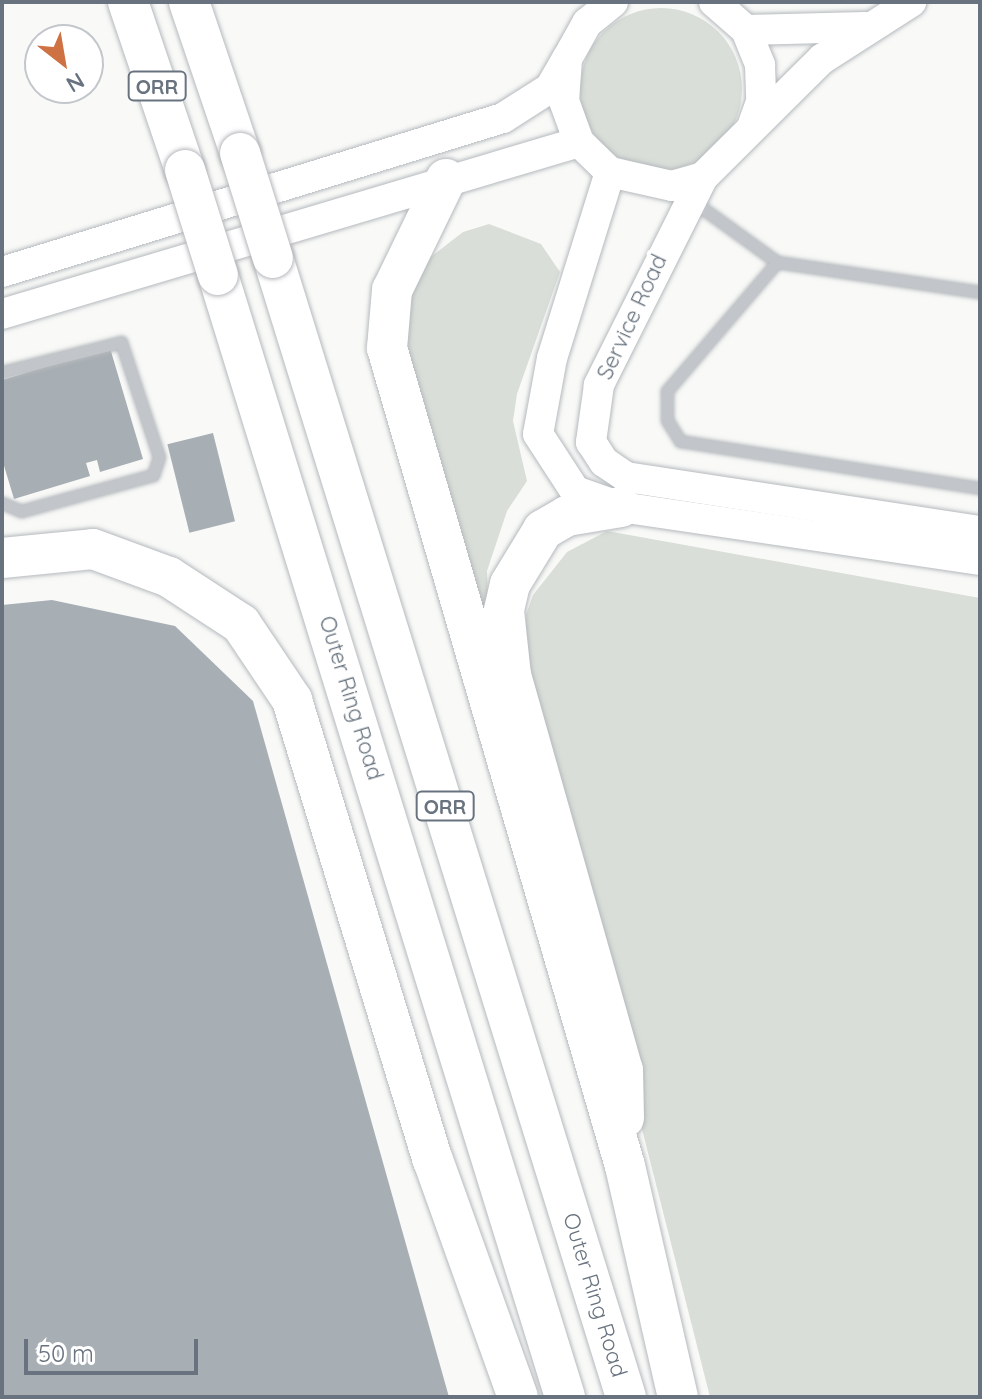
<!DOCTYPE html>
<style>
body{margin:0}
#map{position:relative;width:982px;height:1399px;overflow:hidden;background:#f9faf8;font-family:Quicksand,sans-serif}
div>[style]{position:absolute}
.green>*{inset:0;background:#d9ded8}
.round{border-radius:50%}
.building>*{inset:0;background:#a7aeb4;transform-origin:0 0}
.roads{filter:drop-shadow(0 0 2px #b5b9bd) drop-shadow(0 0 2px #b5b9bd)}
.lane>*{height:11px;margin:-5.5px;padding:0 5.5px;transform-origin:5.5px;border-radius:5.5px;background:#c2c5c9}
.secondary>*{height:30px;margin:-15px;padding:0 15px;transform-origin:15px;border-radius:15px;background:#fff}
.highway>*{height:40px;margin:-20px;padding:0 20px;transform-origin:20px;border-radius:20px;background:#fff}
.bridges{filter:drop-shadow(0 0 2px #b6b8bc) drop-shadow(0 0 2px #b6b8bc)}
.highway-bridge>*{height:40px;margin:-20px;padding:0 20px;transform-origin:20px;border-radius:20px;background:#fff}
span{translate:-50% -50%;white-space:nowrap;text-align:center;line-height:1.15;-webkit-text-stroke:8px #fff;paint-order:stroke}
.shield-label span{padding:2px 6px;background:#fff;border:2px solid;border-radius:6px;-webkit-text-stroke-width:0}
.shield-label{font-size:20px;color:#68737f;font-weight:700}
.street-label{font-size:22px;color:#68737f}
.frame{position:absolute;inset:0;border:4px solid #68737f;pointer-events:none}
.north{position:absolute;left:24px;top:24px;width:80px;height:80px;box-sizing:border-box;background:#fff;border:2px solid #c3c7cc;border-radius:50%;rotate:149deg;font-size:22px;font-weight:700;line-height:32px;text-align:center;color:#68737f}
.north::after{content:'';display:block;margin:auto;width:28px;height:36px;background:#ce7243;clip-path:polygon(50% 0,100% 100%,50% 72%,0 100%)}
.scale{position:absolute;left:24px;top:1339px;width:174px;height:36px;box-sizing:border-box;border:4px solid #68737f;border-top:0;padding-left:10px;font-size:24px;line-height:28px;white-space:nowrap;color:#68737f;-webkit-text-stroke:6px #fff;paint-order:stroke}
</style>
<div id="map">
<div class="green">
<i class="round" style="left:580px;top:8px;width:162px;height:162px"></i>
<i style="clip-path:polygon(489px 224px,541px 244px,560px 272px,517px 394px,513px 421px,527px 481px,507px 511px,487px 571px,490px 657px,401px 332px,419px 266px,463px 232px)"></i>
<i style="clip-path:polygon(607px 531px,980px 598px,980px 1397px,710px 1397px,526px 672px,526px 615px,533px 595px,567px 552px)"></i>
</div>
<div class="building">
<i style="clip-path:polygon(110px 348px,143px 459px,100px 472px,97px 460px,86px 463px,90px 476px,14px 499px,2px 459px,2px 380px)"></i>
<i style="left:213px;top:433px;width:91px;height:47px;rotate:76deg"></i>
<i style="clip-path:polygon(52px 600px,175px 626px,253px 701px,449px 1397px,2px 1397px,2px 605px)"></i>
</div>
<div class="roads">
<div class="lane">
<i style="left:694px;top:202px;width:102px;rotate:35.9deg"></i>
<i style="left:777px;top:262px;width:205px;rotate:8.4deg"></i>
<i style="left:777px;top:262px;width:170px;rotate:130.5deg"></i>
<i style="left:667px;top:391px;width:29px;rotate:90deg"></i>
<i style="left:667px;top:420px;width:25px;rotate:58deg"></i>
<i style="left:680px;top:441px;width:304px;rotate:8.9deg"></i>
<i style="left:2px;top:372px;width:123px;rotate:-14.1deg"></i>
<i style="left:121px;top:342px;width:121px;rotate:71.7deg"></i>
<i style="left:159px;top:457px;width:19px;rotate:108deg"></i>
<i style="left:153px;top:475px;width:137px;rotate:164.7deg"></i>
<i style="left:21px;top:511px;width:21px;rotate:-157deg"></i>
</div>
<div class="secondary">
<i style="left:613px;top:2px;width:33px;rotate:141deg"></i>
<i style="left:587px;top:23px;width:41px;rotate:119.1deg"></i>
<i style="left:567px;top:59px;width:42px;rotate:94.1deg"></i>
<i style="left:564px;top:101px;width:44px;rotate:69.9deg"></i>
<i style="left:579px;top:142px;width:43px;rotate:44.1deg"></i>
<i style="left:610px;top:172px;width:64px;rotate:12.7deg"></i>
<i style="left:672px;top:186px;width:32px;rotate:-16deg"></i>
<i style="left:703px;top:177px;width:168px;rotate:-44.8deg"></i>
<i style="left:822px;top:59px;width:106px;rotate:-32.6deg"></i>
<i style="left:714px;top:2px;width:43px;rotate:41.2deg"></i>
<i style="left:746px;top:30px;width:38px;rotate:68deg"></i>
<i style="left:760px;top:65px;width:37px;rotate:88deg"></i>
<i style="left:761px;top:102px;width:27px;rotate:110deg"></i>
<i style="left:746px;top:30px;width:119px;rotate:-1.4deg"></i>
<i style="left:610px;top:172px;width:195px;rotate:107.3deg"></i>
<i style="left:552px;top:358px;width:77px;rotate:100.4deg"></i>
<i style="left:538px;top:434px;width:68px;rotate:57deg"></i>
<i style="left:575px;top:491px;width:49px;rotate:19.2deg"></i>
<i style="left:621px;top:507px;width:363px;rotate:8.4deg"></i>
<i style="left:703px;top:177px;width:233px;rotate:116.6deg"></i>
<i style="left:599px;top:385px;width:58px;rotate:98deg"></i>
<i style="left:591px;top:442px;width:24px;rotate:57deg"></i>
<i style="left:604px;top:462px;width:27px;rotate:34deg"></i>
<i style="left:626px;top:477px;width:358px;rotate:8.7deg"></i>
<i style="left:2px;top:272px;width:524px;rotate:-17.09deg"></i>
<i style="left:503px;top:118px;width:56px;rotate:-32.6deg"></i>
<i style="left:550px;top:88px;width:34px;rotate:-60deg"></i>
<i style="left:2px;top:314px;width:602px;rotate:-16.6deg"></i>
</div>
<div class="highway">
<i style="left:128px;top:2px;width:177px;rotate:71.3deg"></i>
<i style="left:189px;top:2px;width:159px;rotate:71.3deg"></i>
<i style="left:446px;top:179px;width:123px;rotate:115.9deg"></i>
<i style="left:392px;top:290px;width:58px;rotate:94.9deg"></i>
<i style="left:387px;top:348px;width:852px;rotate:73.78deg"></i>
<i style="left:625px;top:1166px;width:237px;rotate:77.1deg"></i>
<i style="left:273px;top:258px;width:1192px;rotate:72.78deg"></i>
<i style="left:218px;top:275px;width:1174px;rotate:72.81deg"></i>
<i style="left:621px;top:507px;width:55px;rotate:170.5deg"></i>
<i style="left:567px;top:516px;width:28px;rotate:150deg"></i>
<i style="left:543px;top:530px;width:63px;rotate:121.4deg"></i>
<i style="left:510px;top:584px;width:28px;rotate:103deg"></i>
<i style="left:504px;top:611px;width:64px;rotate:83.8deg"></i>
<i style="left:511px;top:675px;width:411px;rotate:74.2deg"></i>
<i style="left:623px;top:1070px;width:48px;rotate:88.8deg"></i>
<i style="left:2px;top:558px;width:91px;rotate:-5.6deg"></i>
<i style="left:93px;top:549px;width:81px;rotate:20.2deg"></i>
<i style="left:169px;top:577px;width:86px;rotate:33.1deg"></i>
<i style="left:241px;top:624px;width:92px;rotate:56.1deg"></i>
<i style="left:292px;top:700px;width:481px;rotate:73deg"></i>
<i style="left:433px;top:1160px;width:252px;rotate:70.3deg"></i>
</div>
</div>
<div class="bridges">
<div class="highway-bridge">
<i style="left:240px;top:153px;width:110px;rotate:72.6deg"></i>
<i style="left:185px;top:170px;width:110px;rotate:72.6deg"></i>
</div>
</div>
<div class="shield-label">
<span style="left:157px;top:86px">ORR</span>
<span style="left:445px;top:806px">ORR</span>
</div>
<div class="street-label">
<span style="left:632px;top:317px;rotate:-65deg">Service Road</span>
<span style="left:351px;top:698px;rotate:73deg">Outer Ring Road</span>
<span style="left:595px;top:1295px;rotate:73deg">Outer Ring Road</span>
</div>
<div class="frame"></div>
<div class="north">N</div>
<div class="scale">50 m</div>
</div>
